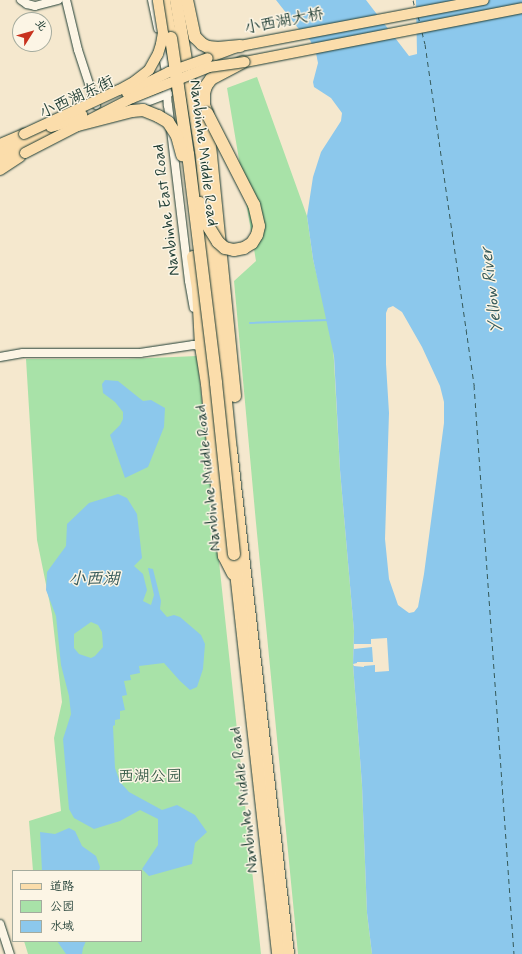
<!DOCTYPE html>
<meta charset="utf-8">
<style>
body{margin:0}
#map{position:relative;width:522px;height:954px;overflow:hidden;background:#f5e8ce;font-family:Mynerve,"LXGW WenKai TC",sans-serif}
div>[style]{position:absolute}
.green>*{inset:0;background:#a8e2a8}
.water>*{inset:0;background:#8cc8ec}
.pier>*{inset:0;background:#f5e8ce}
.stream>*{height:2px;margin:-1px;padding:0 1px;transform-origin:1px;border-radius:1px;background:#8cc8ec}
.ferry>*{height:1px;margin-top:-0.5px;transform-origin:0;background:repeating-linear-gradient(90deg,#355959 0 5px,transparent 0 9px)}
.roads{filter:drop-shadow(0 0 1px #1f3d34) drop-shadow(0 0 1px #1f3d34)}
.minor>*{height:8px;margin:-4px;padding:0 4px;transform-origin:4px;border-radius:4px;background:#fcf5e5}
.major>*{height:10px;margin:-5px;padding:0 5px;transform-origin:5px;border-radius:5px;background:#fbddab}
.highway>*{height:12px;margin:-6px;padding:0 6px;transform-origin:6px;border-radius:6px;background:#fbddab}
.bridges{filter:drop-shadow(0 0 1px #1f3d34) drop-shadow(0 0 1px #1f3d34)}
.major-bridge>*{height:10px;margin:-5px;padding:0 5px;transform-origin:5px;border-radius:5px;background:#fbddab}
.highway-bridge>*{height:12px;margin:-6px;padding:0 6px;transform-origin:6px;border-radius:6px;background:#fbddab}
span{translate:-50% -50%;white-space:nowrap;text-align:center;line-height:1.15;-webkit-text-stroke:3px #fcf5e5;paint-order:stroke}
.street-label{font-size:16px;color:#1f3d34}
.park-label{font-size:16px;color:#3a5e4b}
.water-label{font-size:17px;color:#355959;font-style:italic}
.legend{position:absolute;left:12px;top:870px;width:130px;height:72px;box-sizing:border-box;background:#fcf5e5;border:1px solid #a4ab9e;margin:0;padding:5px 7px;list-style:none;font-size:12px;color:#1f3d34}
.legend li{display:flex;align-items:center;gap:8px;height:20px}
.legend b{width:20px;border:1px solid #a4ab9e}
.north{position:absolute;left:12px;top:12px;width:40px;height:40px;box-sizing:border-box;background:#fcf5e5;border:1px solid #a4ab9e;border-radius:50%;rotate:53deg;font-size:11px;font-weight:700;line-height:16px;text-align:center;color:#1f3d34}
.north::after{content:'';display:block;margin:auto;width:14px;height:18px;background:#c8321e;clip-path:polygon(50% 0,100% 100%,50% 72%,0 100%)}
</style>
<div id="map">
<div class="green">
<i style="clip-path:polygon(257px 77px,307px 216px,313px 259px,333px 343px,340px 470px,354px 631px,353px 664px,362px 785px,367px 913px,372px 954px,298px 954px,256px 523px,234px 281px,256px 261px,227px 88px)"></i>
<i style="clip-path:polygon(197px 356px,261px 954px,28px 954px,24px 941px,141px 941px,141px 871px,33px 871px,29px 821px,61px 811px,54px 738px,62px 702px,52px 614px,37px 540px,26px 359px,127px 359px)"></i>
</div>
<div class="water">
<i style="clip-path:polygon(evenodd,276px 0,366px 0,409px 56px,417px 54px,416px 0,522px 0,522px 954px,372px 954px,367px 913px,362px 785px,353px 664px,354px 631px,340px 470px,334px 356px,313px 259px,307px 216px,313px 177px,321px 152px,341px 121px,342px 113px,331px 98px,314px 87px,313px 82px,318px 63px,316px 53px,310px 40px,298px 28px,276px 0,393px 306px,402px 312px,422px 347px,440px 386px,444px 402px,444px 423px,424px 574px,418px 607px,414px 612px,409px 613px,398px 605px,389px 579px,385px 539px,389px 413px,386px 364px,386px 313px,388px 308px,393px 306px)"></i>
<i style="clip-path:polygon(105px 380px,118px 381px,143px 401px,151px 400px,165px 408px,164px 427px,148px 467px,125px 478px,110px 435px,120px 425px,123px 419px,123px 412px,115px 402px,103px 393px,102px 384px)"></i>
<i style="clip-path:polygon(evenodd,118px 494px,127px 498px,137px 514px,142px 558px,134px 566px,143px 574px,147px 590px,143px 601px,151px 605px,154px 595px,148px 568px,153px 569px,161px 601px,160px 609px,167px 617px,174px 615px,180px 617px,201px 635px,205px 644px,203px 669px,197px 687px,190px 690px,180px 681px,164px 663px,139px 666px,140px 673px,130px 675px,131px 680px,124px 681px,127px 695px,122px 696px,125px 710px,120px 711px,120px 719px,115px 720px,115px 725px,113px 726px,115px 768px,120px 782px,129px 792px,162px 810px,177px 805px,195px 815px,207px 832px,195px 843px,192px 864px,149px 876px,142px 869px,158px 845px,158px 819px,140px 810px,120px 821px,94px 829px,74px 818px,69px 809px,63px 739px,71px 714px,69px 696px,61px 665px,56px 616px,46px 590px,47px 572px,66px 546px,67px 524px,89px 503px,118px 494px,91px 622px,98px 625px,102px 632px,103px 647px,95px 656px,91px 658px,79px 654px,74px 648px,74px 634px,91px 622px)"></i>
<i style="clip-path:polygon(69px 828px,75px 831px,82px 846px,96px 856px,100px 867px,99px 871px,42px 871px,40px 832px,55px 834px)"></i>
<i style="clip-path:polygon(57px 941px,86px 941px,83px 948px,82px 954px,66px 954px)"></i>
</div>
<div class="pier">
<i style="clip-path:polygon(387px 638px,389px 671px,375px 672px,375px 665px,364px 666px,364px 667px,354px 666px,353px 664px,357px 663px,357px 662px,373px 662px,372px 647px,354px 649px,354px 644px,371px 644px,371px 639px)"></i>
</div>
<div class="stream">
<i style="left:250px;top:323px;width:78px;rotate:-2.2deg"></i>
</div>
<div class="ferry">
<i style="left:413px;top:0;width:8px;rotate:76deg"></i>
<i style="left:418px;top:16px;width:7px;rotate:74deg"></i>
<i style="left:422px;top:32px;width:12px;rotate:76deg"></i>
<i style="left:425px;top:44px;width:345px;rotate:81.8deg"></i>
<i style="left:474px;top:385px;width:570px;rotate:85.98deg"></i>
</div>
<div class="roads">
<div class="minor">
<i style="left:21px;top:0;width:7px;rotate:34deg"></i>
<i style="left:27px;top:4px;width:8px;rotate:14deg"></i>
<i style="left:35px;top:6px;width:24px;rotate:-15deg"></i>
<i style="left:66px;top:0;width:51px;rotate:76.5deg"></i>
<i style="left:78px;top:50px;width:58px;rotate:71.9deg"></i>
<i style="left:152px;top:0;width:29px;rotate:78deg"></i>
<i style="left:161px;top:46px;width:26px;rotate:79deg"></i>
<i style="left:166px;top:72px;width:33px;rotate:87deg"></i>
<i style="left:168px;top:105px;width:177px;rotate:83.2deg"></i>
<i style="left:189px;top:281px;width:27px;rotate:80deg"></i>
<i style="left:131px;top:108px;width:40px;rotate:-21deg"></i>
<i style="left:0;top:357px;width:23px;rotate:-10deg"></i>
<i style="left:23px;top:353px;width:117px"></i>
<i style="left:140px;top:353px;width:54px;rotate:-8.6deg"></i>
<i style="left:193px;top:345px;width:8px;rotate:7deg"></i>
<i style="left:201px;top:346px;width:3px;rotate:-108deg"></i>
<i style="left:0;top:924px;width:32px;rotate:72deg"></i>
</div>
<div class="major">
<i style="left:208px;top:58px;width:34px;rotate:-21deg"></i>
<i style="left:240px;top:46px;width:248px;rotate:-10.7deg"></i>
<i style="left:245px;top:62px;width:282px;rotate:-11deg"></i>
<i style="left:0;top:144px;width:26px;rotate:-23deg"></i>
<i style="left:0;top:153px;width:66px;rotate:-24.2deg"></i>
<i style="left:0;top:162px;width:37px;rotate:-26deg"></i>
<i style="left:0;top:170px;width:24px;rotate:-33deg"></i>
</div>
<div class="highway">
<i style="left:164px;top:0;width:39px;rotate:80deg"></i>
<i style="left:176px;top:0;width:153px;rotate:80.6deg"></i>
<i style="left:201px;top:151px;width:301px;rotate:84.3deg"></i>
<i style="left:231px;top:450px;width:507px;rotate:83.55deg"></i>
<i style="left:187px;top:0;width:38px;rotate:78deg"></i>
<i style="left:195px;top:37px;width:10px;rotate:45deg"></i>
<i style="left:202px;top:44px;width:7px;rotate:27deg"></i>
<i style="left:208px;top:47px;width:10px;rotate:6deg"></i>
<i style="left:218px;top:48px;width:22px;rotate:-5deg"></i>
<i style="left:193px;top:257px;width:33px;rotate:81deg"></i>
<i style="left:198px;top:290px;width:56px;rotate:86.9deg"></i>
<i style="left:201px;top:346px;width:38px;rotate:81deg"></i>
<i style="left:207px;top:384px;width:173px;rotate:84.4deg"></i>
<i style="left:224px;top:556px;width:20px;rotate:63deg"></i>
<i style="left:235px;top:396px;width:284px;rotate:-95.7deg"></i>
<i style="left:207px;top:113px;width:9px;rotate:-111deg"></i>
<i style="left:204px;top:105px;width:12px;rotate:-90deg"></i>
<i style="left:204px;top:93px;width:7px;rotate:-74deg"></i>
<i style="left:206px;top:86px;width:9px;rotate:-54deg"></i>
<i style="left:211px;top:79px;width:36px;rotate:-28deg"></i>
<i style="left:234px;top:554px;width:402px;rotate:83.7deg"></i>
</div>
</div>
<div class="bridges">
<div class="major-bridge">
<i style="left:127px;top:93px;width:47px;rotate:-26.6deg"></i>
<i style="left:169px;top:72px;width:41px;rotate:-19.7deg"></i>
<i style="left:51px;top:127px;width:15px;rotate:-16deg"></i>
<i style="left:65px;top:123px;width:19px;rotate:-25deg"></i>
<i style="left:24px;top:134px;width:105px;rotate:-24.9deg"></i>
<i style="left:119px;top:90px;width:18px;rotate:-29deg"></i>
<i style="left:135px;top:81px;width:18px;rotate:-38deg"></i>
<i style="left:149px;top:70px;width:18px;rotate:-61deg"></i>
<i style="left:158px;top:54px;width:10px;rotate:-73deg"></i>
<i style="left:161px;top:44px;width:11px;rotate:-80deg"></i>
<i style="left:163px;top:33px;width:33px;rotate:-99deg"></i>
<i style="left:25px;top:153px;width:120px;rotate:-27.2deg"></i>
<i style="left:132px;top:98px;width:83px;rotate:-21.9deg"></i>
<i style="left:209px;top:67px;width:36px;rotate:-8deg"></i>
</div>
<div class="highway-bridge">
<i style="left:171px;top:38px;width:117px;rotate:81.7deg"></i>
<i style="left:188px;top:154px;width:231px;rotate:83deg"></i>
<i style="left:216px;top:383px;width:172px;rotate:84deg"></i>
<i style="left:74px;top:126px;width:60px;rotate:-14.5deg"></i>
<i style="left:132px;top:111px;width:11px;rotate:-5deg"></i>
<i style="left:143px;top:110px;width:16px;rotate:22deg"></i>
<i style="left:158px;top:116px;width:12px;rotate:31deg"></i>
<i style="left:168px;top:122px;width:17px;rotate:57deg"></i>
<i style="left:177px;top:136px;width:20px;rotate:75deg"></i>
<i style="left:200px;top:203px;width:15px;rotate:79deg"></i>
<i style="left:203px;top:218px;width:28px;rotate:58deg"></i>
<i style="left:218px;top:242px;width:9px;rotate:41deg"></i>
<i style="left:225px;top:248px;width:9px;rotate:13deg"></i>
<i style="left:234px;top:250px;width:10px;rotate:-11deg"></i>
<i style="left:244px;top:248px;width:9px;rotate:-32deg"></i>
<i style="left:252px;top:243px;width:9px;rotate:-58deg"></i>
<i style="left:257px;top:235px;width:9px;rotate:-77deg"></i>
<i style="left:259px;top:226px;width:22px;rotate:-103deg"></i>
<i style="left:254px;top:205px;width:103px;rotate:-117.1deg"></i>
</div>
</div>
<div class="street-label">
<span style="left:284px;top:22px;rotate:-11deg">小西湖大桥</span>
<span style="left:77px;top:98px;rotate:-25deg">小西湖东街</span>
<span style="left:203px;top:153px;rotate:83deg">Nanbinhe Middle Road</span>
<span style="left:167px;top:210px;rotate:-97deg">Nanbinhe East Road</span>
<span style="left:209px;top:478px;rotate:-96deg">Nanbinhe Middle Road</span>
<span style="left:245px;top:800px;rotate:-97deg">Nanbinhe Middle Road</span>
</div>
<div class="park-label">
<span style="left:150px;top:777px">西湖公园</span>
</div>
<div class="water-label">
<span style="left:492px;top:290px;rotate:-97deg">Yellow River</span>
<span style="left:94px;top:580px">小西湖</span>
</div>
<ul class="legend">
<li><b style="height:5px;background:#fbddab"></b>道路</li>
<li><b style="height:11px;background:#a8e2a8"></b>公园</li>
<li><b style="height:11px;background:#8cc8ec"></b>水域</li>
</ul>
<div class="north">北</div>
</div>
